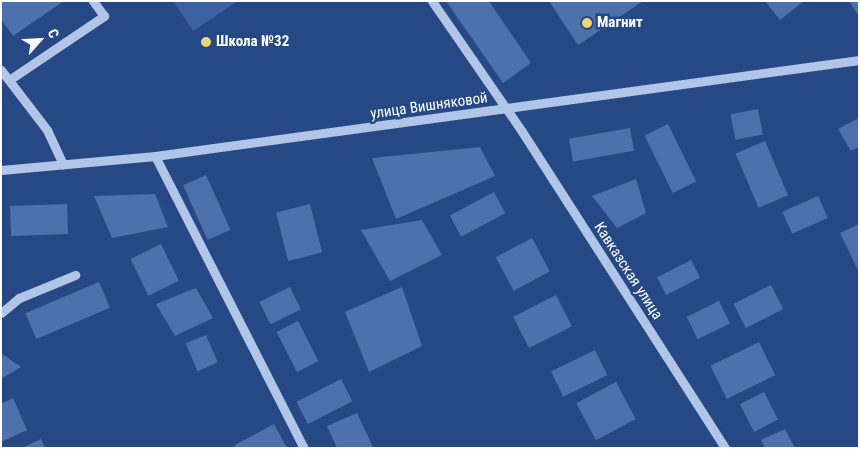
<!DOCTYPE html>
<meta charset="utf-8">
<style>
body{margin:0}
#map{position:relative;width:860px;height:449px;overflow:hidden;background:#264884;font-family:"Roboto Condensed",sans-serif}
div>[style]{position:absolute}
.green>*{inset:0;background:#3b61a0}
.building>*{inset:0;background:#4e71ab;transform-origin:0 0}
.minor>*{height:9px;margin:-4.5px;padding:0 4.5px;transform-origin:4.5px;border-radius:4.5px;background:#b0c5e7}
.dots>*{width:14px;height:14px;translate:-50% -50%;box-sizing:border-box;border:2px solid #264884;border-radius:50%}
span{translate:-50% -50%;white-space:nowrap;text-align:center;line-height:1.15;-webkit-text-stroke:5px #264884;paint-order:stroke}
.poi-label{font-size:15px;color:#fff;font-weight:700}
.left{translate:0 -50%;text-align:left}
.street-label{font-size:15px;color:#fff}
.frame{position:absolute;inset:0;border:2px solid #fff;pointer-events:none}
.north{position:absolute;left:15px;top:15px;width:50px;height:50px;-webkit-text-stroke:4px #264884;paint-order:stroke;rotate:64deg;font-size:14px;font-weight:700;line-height:20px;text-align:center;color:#fff}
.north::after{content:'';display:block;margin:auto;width:18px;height:22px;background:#fff;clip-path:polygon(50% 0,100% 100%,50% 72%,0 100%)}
</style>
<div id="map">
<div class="green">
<i style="clip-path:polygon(173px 1px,238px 1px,193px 31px)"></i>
</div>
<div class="building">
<i style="clip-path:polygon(1px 1px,64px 1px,13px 36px,1px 19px)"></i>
<i style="clip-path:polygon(446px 1px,489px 1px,531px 63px,503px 83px)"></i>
<i style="clip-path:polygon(549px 1px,643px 1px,578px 45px)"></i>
<i style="clip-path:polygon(765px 1px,804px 1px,780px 20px)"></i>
<i style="clip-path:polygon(849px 1px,859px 1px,859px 16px)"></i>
<i style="left:758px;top:109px;width:26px;height:28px;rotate:79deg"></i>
<i style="clip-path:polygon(859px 118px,859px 147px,851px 151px,838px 129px)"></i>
<i style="left:668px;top:124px;width:64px;height:26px;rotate:64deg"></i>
<i style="left:630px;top:128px;width:23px;height:62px;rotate:80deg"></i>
<i style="left:765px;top:141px;width:59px;height:32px;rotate:67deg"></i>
<i style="clip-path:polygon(480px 147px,495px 176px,396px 219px,372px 158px)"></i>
<i style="left:206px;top:175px;width:60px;height:25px;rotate:66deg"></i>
<i style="clip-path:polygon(636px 179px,646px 213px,617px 228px,592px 196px)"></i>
<i style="left:494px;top:192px;width:24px;height:50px;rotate:62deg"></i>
<i style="clip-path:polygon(155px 194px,168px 227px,112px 238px,94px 196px)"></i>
<i style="left:818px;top:196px;width:24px;height:39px;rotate:66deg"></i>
<i style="left:67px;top:204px;width:30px;height:57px;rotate:88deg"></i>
<i style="left:310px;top:204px;width:50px;height:35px;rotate:76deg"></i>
<i style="clip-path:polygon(422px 220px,442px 255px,390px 281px,361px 230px)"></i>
<i style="clip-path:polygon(859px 224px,859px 267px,857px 268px,840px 233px)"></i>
<i style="left:532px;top:238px;width:38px;height:41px;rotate:62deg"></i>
<i style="left:161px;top:244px;width:41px;height:34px;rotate:64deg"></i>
<i style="left:691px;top:260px;width:20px;height:38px;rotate:63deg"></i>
<i style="left:99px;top:282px;width:28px;height:80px;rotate:67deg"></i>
<i style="left:771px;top:285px;width:27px;height:42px;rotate:63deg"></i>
<i style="left:290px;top:287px;width:25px;height:34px;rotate:64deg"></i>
<i style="clip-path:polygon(402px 287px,422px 346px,369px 372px,345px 312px)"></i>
<i style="clip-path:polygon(196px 288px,213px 318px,175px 336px,156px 304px)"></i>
<i style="left:556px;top:295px;width:35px;height:48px;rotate:63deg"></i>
<i style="left:719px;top:301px;width:25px;height:36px;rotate:64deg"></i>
<i style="left:298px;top:321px;width:45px;height:24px;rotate:63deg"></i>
<i style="left:206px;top:335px;width:30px;height:22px;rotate:67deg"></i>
<i style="left:759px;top:342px;width:37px;height:54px;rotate:64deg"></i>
<i style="left:595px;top:350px;width:28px;height:49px;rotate:64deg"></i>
<i style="clip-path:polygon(1px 353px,21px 367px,1px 379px)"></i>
<i style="left:341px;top:379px;width:25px;height:50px;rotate:63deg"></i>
<i style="left:616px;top:382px;width:42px;height:45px;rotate:62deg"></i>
<i style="left:764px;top:392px;width:31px;height:27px;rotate:63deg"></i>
<i style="clip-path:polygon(13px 398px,27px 430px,1px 442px,1px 404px)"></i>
<i style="clip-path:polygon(357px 413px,373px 447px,337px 448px,327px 426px)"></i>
<i style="clip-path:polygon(274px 424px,287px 448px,236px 448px,235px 445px)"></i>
<i style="clip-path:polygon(785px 429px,795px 448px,765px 448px,761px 440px)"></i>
<i style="clip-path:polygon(41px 439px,45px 448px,22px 448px)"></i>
</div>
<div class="minor">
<i style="left:432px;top:1px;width:157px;rotate:55.4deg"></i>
<i style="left:521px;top:130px;width:378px;rotate:57.3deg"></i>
<i style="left:1px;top:70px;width:76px;rotate:52.5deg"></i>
<i style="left:47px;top:130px;width:38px;rotate:65deg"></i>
<i style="left:9px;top:80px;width:115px;rotate:-34deg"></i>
<i style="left:104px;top:16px;width:19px;rotate:-126deg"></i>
<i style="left:155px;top:156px;width:328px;rotate:63deg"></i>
<i style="left:1px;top:170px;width:155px;rotate:-5.2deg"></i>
<i style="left:155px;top:156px;width:711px;rotate:-7.77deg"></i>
<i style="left:1px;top:313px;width:23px;rotate:-40deg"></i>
<i style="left:19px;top:298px;width:61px;rotate:-22.3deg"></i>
</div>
<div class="dots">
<i style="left:587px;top:23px;background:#f0d574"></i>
<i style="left:206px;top:42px;background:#f0d574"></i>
</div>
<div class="poi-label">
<span class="left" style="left:597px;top:23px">Магнит</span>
<span class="left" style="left:216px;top:42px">Школа №32</span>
</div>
<div class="street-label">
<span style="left:429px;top:106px;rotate:-8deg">улица Вишняковой</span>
<span style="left:628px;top:271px;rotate:57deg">Кавказская улица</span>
</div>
<div class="frame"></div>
<div class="north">С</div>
</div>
